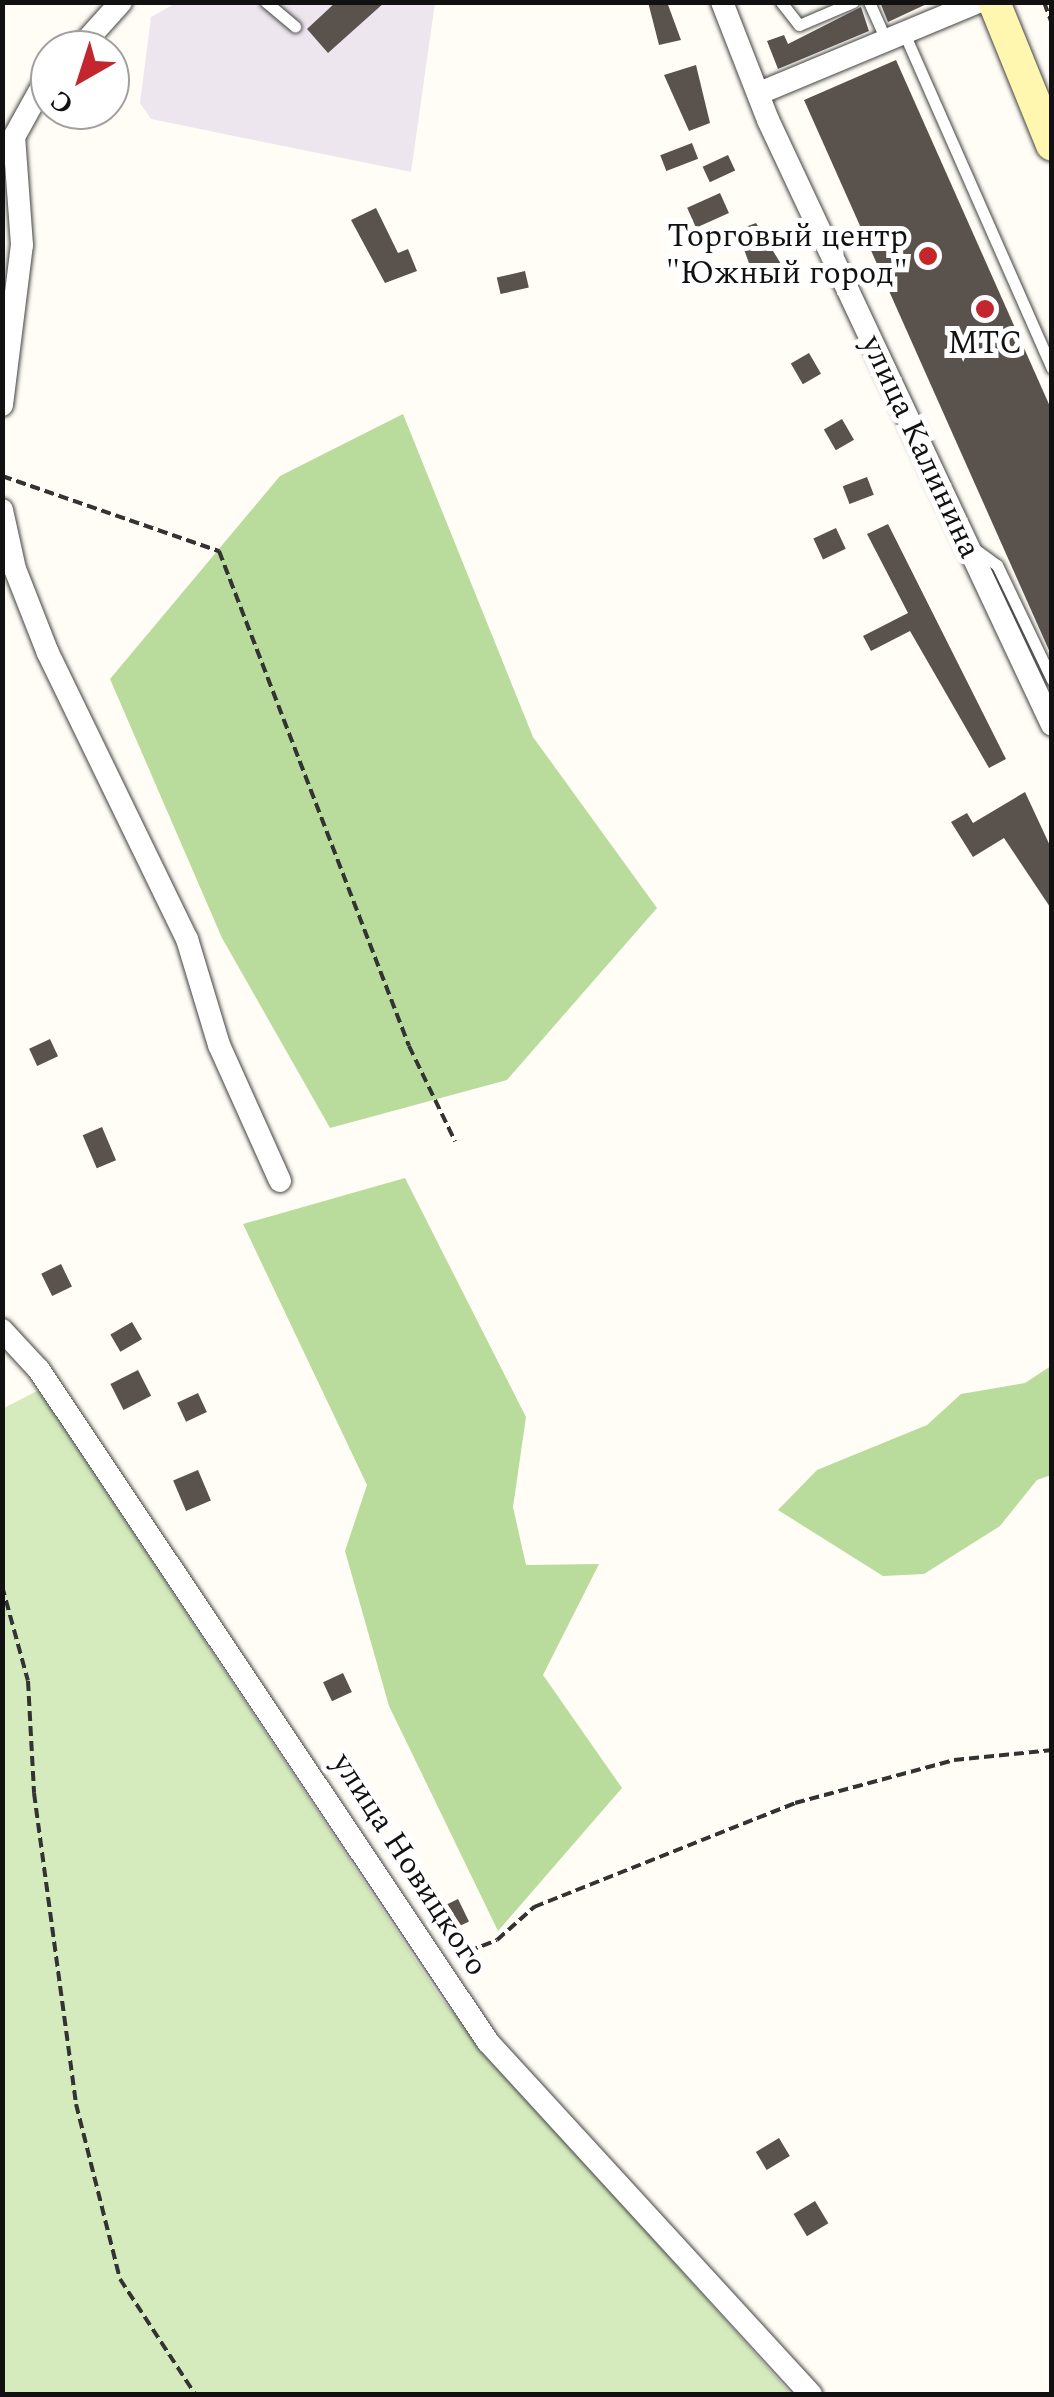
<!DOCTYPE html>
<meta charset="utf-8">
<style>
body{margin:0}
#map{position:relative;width:1054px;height:2397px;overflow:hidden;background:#fffdf5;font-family:Spectral,serif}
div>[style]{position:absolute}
.industrial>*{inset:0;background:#eee6ef}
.green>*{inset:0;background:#d5ebbd}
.forest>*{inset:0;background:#b9dc9c}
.building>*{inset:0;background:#5a524d;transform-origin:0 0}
.path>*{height:4px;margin-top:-2px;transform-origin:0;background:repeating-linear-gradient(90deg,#333 0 10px,transparent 0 15px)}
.roads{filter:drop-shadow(0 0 2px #444) drop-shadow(0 0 2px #444)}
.lane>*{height:11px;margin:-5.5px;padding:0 5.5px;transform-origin:5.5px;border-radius:5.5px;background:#fff}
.street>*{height:22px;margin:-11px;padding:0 11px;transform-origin:11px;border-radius:11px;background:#fff}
.secondary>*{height:32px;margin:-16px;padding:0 16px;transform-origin:16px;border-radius:16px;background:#fff6b0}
.dots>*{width:28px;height:28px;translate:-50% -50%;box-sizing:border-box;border:5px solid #fff;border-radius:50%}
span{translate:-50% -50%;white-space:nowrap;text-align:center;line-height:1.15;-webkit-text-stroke:10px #fff;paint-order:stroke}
.poi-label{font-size:32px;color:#111}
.right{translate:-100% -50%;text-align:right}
.street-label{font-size:32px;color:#111}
.frame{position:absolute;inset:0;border:5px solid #111;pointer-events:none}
.north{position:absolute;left:30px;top:30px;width:100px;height:100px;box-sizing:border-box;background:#fff;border:2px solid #a0a0a0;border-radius:50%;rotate:219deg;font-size:28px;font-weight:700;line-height:40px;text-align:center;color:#111}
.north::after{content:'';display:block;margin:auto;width:35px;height:45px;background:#c4262e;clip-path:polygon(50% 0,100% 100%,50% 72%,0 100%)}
</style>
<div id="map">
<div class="industrial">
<i style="clip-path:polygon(176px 3px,435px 3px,411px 172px,151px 119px,140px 103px,151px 17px)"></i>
</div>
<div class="green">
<i style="clip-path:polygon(39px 1390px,442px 2000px,791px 2394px,3px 2394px,2px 1409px)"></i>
</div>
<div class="forest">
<i style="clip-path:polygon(403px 414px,533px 737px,657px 908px,507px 1080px,330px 1128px,222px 938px,110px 679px,280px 476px)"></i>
<i style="clip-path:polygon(405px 1178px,526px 1417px,513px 1507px,526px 1565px,599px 1564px,543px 1675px,622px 1788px,498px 1931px,389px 1706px,345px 1551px,367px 1485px,243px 1224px)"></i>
<i style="clip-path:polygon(1051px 1366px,1051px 1475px,1037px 1480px,1000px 1526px,924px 1574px,883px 1576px,778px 1510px,817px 1470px,927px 1425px,961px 1394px,1025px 1383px)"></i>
</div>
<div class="building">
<i style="clip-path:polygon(336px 2px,385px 2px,328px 53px,307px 29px)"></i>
<i style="clip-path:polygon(648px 2px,667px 2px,681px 40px,659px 45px)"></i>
<i style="clip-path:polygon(880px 2px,931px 2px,888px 22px)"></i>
<i style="clip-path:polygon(861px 7px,869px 31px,778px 69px,767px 41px,784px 35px,788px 44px)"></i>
<i style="clip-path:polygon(896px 60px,1052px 411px,1052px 657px,804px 100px)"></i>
<i style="clip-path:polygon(696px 65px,710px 123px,689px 131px,664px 75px)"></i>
<i style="left:692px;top:143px;width:17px;height:34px;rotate:69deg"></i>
<i style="left:728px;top:155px;width:17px;height:28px;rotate:65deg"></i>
<i style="left:720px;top:193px;width:22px;height:36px;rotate:66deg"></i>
<i style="clip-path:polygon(376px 208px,398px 253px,408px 249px,417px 271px,385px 283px,351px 220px)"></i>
<i style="clip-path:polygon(756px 223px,781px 264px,754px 277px,737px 230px)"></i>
<i style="left:525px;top:271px;width:17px;height:29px;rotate:77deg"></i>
<i style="left:809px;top:353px;width:24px;height:21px;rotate:60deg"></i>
<i style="left:842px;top:419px;width:24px;height:21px;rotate:60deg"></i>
<i style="left:867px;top:477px;width:19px;height:26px;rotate:69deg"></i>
<i style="clip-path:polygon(888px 524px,1006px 759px,989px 768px,910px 631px,871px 651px,863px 636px,908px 613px,867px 534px)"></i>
<i style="left:836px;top:528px;width:23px;height:25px;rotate:65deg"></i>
<i style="clip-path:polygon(1025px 792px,1052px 850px,1052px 910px,1004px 838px,973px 857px,951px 822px,967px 813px,973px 823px)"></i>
<i style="left:50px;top:1039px;width:19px;height:23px;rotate:65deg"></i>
<i style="left:102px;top:1127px;width:36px;height:21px;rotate:67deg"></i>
<i style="left:61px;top:1264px;width:25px;height:22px;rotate:64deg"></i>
<i style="left:132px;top:1322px;width:20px;height:25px;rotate:60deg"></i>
<i style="left:138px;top:1370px;width:29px;height:31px;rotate:63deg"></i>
<i style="left:198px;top:1393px;width:21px;height:23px;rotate:65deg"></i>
<i style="left:198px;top:1470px;width:33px;height:27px;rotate:67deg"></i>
<i style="left:343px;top:1673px;width:21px;height:22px;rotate:65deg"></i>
<i style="left:458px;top:1899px;width:25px;height:19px;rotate:64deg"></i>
<i style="left:779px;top:2138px;width:21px;height:27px;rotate:59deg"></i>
<i style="left:815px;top:2201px;width:26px;height:25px;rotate:59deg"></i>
</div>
<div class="path">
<i style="left:1044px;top:2px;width:23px;rotate:70deg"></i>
<i style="left:2px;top:476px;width:230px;rotate:19.1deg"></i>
<i style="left:219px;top:551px;width:530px;rotate:69deg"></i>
<i style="left:409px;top:1046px;width:106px;rotate:64.2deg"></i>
<i style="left:2px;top:1586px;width:98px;rotate:74.7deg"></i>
<i style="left:28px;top:1681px;width:112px;rotate:86.9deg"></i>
<i style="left:34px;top:1793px;width:314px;rotate:82.3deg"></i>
<i style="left:76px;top:2104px;width:180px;rotate:75.9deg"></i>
<i style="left:120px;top:2279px;width:137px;rotate:56.9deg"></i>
<i style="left:454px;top:1957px;width:46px;rotate:-21.6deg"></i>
<i style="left:497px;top:1940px;width:50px;rotate:-41.7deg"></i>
<i style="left:534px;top:1907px;width:281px;rotate:-21.7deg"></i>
<i style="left:795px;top:1803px;width:165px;rotate:-15.1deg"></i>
<i style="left:954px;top:1760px;width:99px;rotate:-5.8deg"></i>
</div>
<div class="roads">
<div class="lane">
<i style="left:266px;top:2px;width:38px;rotate:40deg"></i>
<i style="left:781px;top:2px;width:29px;rotate:52deg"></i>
<i style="left:799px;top:25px;width:59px;rotate:-23.1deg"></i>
<i style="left:869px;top:2px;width:42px;rotate:65.9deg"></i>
<i style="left:904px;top:33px;width:366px;rotate:66.2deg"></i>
<i style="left:972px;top:547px;width:31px;rotate:36deg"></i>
<i style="left:997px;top:565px;width:127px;rotate:64.4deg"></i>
</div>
<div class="street">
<i style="left:722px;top:2px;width:127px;rotate:68.7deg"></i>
<i style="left:768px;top:120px;width:668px;rotate:64.85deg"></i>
<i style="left:78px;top:50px;width:64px;rotate:-48.1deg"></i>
<i style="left:762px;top:92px;width:234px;rotate:-22.6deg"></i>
<i style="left:2px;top:405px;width:161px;rotate:-82.9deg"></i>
<i style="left:22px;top:245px;width:108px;rotate:-94.2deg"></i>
<i style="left:14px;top:137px;width:74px;rotate:-61deg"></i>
<i style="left:2px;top:510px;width:60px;rotate:77.6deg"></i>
<i style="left:15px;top:569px;width:90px;rotate:68.6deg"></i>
<i style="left:48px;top:653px;width:318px;rotate:64.1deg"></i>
<i style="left:187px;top:939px;width:111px;rotate:73.2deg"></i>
<i style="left:219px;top:1045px;width:149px;rotate:65.8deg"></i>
<i style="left:2px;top:1330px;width:54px;rotate:47.2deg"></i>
<i style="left:39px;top:1370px;width:808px;rotate:56.25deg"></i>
<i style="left:488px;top:2042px;width:478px;rotate:47.5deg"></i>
</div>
<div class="secondary">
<i style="left:994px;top:2px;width:154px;rotate:67.9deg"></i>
</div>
</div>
<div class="dots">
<i style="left:928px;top:256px;background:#c4262e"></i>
<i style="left:985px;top:309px;background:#c4262e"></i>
</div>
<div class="poi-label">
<span class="right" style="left:908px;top:256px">Торговый центр<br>"Южный город"</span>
<span style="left:985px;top:344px">МТС</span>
</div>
<div class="street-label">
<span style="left:920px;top:447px;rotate:65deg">улица Калинина</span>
<span style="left:409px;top:1865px;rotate:57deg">улица Новицкого</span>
</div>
<div class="frame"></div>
<div class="north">С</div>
</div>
